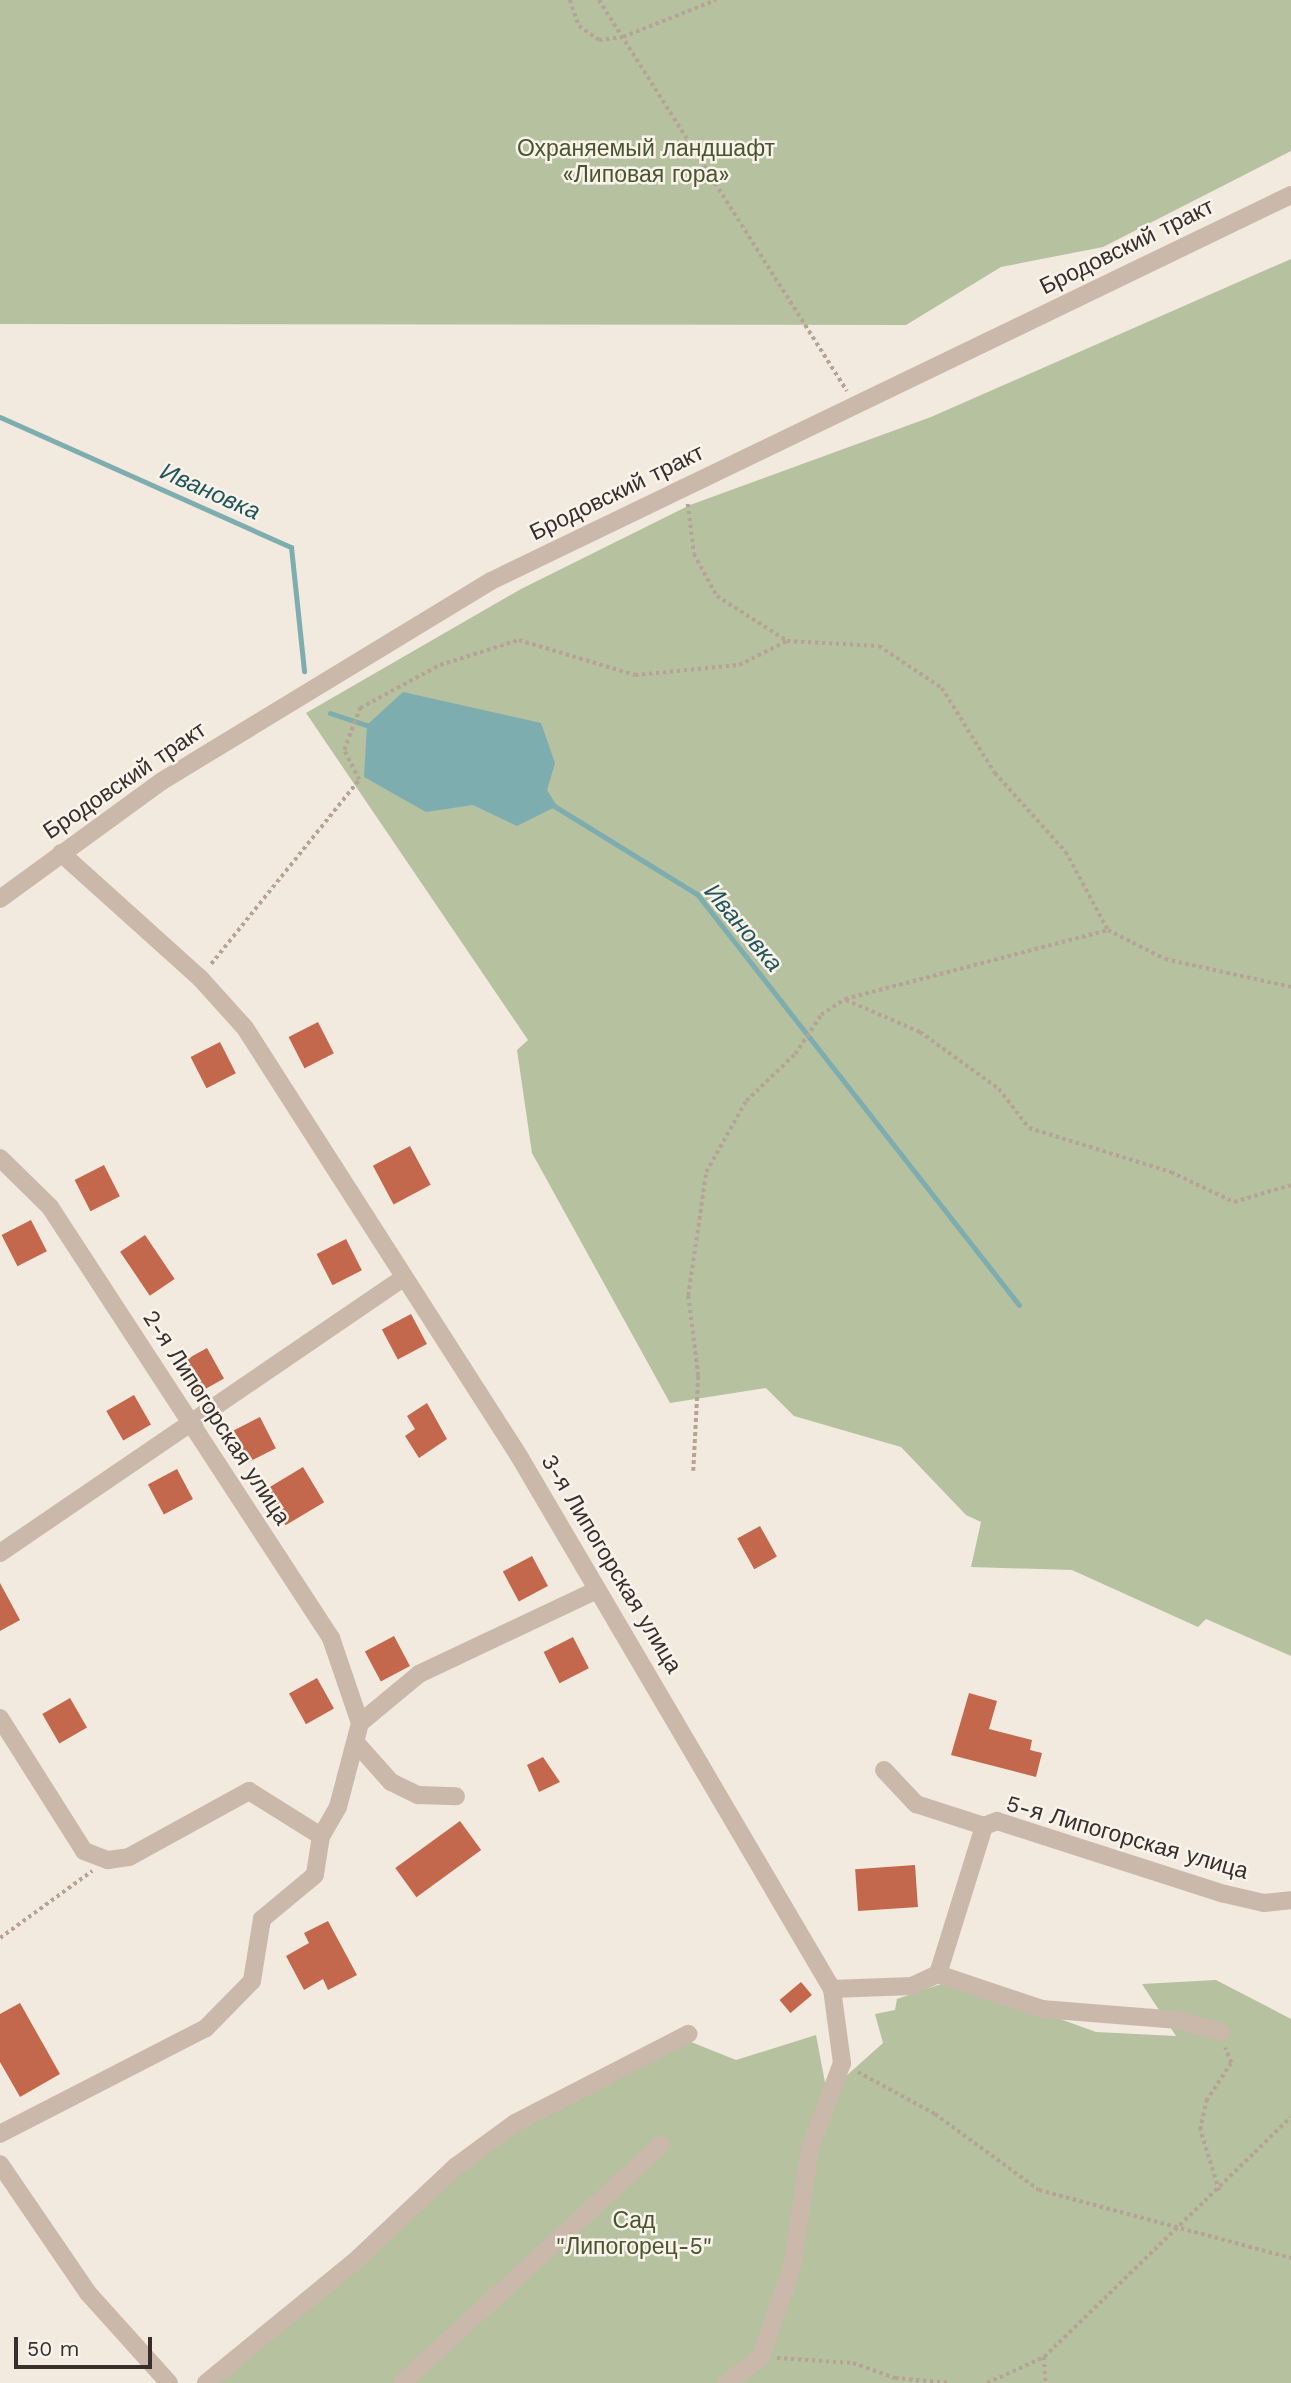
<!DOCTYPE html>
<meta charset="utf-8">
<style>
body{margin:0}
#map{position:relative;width:1291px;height:2383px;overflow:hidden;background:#f2e9df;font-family:"Work Sans",sans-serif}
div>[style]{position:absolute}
.green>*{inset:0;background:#b6c19f}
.water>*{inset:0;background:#7eadaf}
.stream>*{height:5px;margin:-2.5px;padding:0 2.5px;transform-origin:2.5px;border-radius:2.5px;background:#7eadaf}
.building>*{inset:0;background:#c3684c;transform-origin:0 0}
.path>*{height:3.5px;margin-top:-1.75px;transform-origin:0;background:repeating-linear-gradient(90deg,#b6a395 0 3.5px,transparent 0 7px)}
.minor>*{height:18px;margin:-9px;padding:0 9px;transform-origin:9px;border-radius:9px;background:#cab9ab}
span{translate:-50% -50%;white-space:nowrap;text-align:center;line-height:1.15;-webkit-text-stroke:5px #faf3eb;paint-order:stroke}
.park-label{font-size:23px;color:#48562e}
.street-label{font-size:23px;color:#382e2a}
.water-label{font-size:24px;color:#205659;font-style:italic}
.scale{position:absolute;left:14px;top:2337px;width:138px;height:32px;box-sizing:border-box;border:4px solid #382e2a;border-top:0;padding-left:9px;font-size:21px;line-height:24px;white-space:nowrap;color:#382e2a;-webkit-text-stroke:5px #faf3eb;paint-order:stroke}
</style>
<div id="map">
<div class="green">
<i style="clip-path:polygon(0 0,1291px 0,1291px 151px,1103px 247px,1001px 267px,906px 325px,0 324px)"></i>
<i style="clip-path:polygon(1291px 259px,1291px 1656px,1206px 1619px,1198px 1627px,1072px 1570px,971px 1567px,981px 1522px,966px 1515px,901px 1447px,794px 1416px,766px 1388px,670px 1403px,532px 1153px,517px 1050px,528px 1040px,306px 713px,521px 589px,690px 505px,931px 417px)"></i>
<i style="clip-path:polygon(953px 1980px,1096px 2032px,1176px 2036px,1142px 1984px,1216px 1980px,1291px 2019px,1291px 2383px,204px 2383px,455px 2167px,681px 2038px,736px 2060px,816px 2035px,827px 2093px,883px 2043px,875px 2014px,895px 2010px,897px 1999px)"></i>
</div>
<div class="water">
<i style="clip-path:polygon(403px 692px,541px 723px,555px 763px,547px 790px,557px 806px,517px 826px,473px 805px,426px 812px,364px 777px,367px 725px)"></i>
</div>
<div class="stream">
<i style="left:0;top:417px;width:319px;rotate:24.1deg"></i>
<i style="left:291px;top:547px;width:125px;rotate:84deg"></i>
<i style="left:330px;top:713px;width:44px;rotate:18.4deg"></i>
<i style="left:551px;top:804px;width:172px;rotate:31.7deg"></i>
<i style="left:697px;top:894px;width:522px;rotate:51.92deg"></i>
</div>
<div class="building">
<i style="left:318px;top:1022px;width:35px;height:33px;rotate:63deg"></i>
<i style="left:220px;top:1042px;width:35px;height:33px;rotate:63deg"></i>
<i style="left:410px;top:1146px;width:44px;height:42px;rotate:62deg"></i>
<i style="left:104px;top:1165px;width:35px;height:33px;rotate:63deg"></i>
<i style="left:31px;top:1220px;width:35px;height:33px;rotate:63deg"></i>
<i style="left:145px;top:1235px;width:53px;height:30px;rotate:56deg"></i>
<i style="left:346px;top:1239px;width:35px;height:33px;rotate:63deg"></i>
<i style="left:411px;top:1314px;width:34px;height:33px;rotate:62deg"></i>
<i style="left:207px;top:1348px;width:35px;height:32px;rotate:61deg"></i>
<i style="left:134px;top:1395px;width:34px;height:32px;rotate:60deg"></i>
<i style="clip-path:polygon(427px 1403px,447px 1439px,419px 1458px,405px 1436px,415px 1429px,407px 1416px)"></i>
<i style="left:260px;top:1417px;width:35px;height:33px;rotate:63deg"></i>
<i style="left:303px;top:1467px;width:41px;height:45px;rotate:59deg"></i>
<i style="left:177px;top:1469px;width:34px;height:33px;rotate:62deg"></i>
<i style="left:760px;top:1526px;width:35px;height:26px;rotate:61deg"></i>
<i style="left:532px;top:1556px;width:34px;height:33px;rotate:62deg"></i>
<i style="clip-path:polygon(0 1583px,20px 1620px,0 1631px)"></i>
<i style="left:394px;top:1636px;width:34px;height:33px;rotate:62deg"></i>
<i style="left:573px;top:1637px;width:35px;height:33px;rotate:63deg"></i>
<i style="left:317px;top:1678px;width:35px;height:32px;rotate:61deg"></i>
<i style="clip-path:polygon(969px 1693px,997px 1701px,989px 1729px,1032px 1740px,1030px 1750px,1042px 1753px,1036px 1777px,951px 1755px)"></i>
<i style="left:70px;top:1698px;width:34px;height:32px;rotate:60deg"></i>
<i style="clip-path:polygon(543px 1757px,560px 1782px,539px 1792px,527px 1765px)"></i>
<i style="left:460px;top:1821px;width:36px;height:80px;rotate:54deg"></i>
<i style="left:915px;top:1865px;width:42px;height:60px;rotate:86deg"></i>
<i style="clip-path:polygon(328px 1921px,357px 1975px,328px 1990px,323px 1979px,304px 1990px,286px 1956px,309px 1943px,304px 1933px)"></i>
<i style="left:801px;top:1982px;width:17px;height:28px;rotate:50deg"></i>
<i style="clip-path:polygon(20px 2003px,60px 2074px,20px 2097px,0 2062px,0 2014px)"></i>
</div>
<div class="path">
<i style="left:570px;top:0;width:28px;rotate:71deg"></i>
<i style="left:579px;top:26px;width:24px;rotate:35deg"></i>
<i style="left:599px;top:40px;width:24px;rotate:-7deg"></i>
<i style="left:623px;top:37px;width:100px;rotate:-21.7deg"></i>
<i style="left:599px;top:0;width:463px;rotate:57.6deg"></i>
<i style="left:688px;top:504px;width:50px;rotate:83.2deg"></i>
<i style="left:694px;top:554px;width:48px;rotate:61.3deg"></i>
<i style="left:717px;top:596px;width:83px;rotate:32.7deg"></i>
<i style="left:787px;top:641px;width:92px;rotate:3.1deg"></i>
<i style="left:879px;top:646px;width:76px;rotate:33.7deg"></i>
<i style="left:942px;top:688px;width:100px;rotate:58.1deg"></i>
<i style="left:995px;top:773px;width:106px;rotate:48.1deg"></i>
<i style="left:1066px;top:852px;width:89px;rotate:61.7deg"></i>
<i style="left:211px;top:964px;width:236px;rotate:-51.2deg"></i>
<i style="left:359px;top:780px;width:34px;rotate:-117deg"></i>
<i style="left:344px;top:750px;width:45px;rotate:-69.1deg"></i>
<i style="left:360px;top:708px;width:91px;rotate:-28.3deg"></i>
<i style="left:440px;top:665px;width:83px;rotate:-17.6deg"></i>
<i style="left:519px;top:640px;width:121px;rotate:16.8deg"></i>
<i style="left:635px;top:675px;width:104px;rotate:-5.5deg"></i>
<i style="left:739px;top:665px;width:54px;rotate:-26.6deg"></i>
<i style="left:846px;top:1000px;width:81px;rotate:23.4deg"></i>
<i style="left:920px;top:1032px;width:97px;rotate:35.8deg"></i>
<i style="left:999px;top:1089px;width:49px;rotate:52.4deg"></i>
<i style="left:1029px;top:1128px;width:149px;rotate:17.2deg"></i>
<i style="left:1171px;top:1172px;width:70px;rotate:25.5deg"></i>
<i style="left:1234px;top:1202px;width:59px;rotate:-16.6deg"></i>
<i style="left:693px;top:1471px;width:95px;rotate:-87deg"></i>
<i style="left:698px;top:1376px;width:81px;rotate:-97.1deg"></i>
<i style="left:688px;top:1296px;width:125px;rotate:-81.7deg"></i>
<i style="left:706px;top:1172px;width:81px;rotate:-60.6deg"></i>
<i style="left:746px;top:1101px;width:68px;rotate:-43.8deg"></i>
<i style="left:795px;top:1054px;width:47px;rotate:-56.3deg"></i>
<i style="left:821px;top:1015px;width:29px;rotate:-34deg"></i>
<i style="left:845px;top:999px;width:272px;rotate:-14.7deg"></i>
<i style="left:1108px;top:930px;width:64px;rotate:27deg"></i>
<i style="left:1165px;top:959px;width:129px;rotate:12.5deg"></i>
<i style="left:0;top:1938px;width:114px;rotate:-36.1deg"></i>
<i style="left:858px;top:2072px;width:88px;rotate:28.6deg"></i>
<i style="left:935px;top:2114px;width:129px;rotate:36.2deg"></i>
<i style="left:1039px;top:2190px;width:261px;rotate:15.1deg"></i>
<i style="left:1219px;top:2191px;width:64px;rotate:-107.3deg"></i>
<i style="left:1200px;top:2130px;width:30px;rotate:-78deg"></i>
<i style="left:1206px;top:2101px;width:45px;rotate:-56.7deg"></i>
<i style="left:1231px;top:2063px;width:16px;rotate:-112deg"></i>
<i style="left:1044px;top:2357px;width:26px;rotate:86deg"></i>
<i style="left:777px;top:2358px;width:76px;rotate:3.8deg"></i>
<i style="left:853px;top:2363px;width:45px;rotate:19.7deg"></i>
<i style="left:895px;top:2378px;width:56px;rotate:5.1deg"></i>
<i style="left:987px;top:2383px;width:63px;rotate:-24.5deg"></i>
<i style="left:1044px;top:2357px;width:344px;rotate:-44.2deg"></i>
</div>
<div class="minor">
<i style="left:61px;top:853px;width:187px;rotate:42deg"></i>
<i style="left:200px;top:978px;width:67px;rotate:48deg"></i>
<i style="left:245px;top:1028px;width:508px;rotate:57.37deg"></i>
<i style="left:519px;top:1456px;width:618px;rotate:59.58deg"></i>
<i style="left:832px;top:1989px;width:75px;rotate:82.3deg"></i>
<i style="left:842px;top:2063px;width:91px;rotate:110.6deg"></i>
<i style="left:810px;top:2148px;width:120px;rotate:98.6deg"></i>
<i style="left:792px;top:2267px;width:95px;rotate:109deg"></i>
<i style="left:761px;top:2357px;width:43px;rotate:142.6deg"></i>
<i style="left:0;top:899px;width:200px;rotate:-36.1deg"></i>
<i style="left:162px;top:781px;width:385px;rotate:-31.3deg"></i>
<i style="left:491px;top:581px;width:888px;rotate:-25.76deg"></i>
<i style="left:0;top:1158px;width:70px;rotate:44.4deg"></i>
<i style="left:50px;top:1207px;width:515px;rotate:56.9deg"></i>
<i style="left:331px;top:1638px;width:90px;rotate:71.2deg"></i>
<i style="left:360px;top:1723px;width:87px;rotate:104.7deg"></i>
<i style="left:338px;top:1807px;width:34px;rotate:120deg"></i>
<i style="left:321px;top:1836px;width:39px;rotate:99deg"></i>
<i style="left:315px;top:1875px;width:69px;rotate:140.3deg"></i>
<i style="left:262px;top:1919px;width:63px;rotate:99.2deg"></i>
<i style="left:252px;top:1981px;width:66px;rotate:134.4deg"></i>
<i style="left:206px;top:2028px;width:232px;rotate:152.8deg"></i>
<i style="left:0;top:1553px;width:486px;rotate:-34.3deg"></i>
<i style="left:0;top:1718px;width:157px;rotate:57.7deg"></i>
<i style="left:84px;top:1851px;width:26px;rotate:21deg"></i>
<i style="left:108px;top:1860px;width:21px;rotate:-8deg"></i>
<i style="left:129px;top:1857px;width:137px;rotate:-28.8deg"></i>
<i style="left:249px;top:1791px;width:85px;rotate:32deg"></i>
<i style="left:360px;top:1723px;width:77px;rotate:-39.7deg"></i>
<i style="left:419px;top:1674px;width:197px;rotate:-25.3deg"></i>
<i style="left:357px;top:1744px;width:51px;rotate:48.2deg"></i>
<i style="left:391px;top:1782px;width:30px;rotate:26deg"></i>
<i style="left:418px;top:1795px;width:38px;rotate:2deg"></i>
<i style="left:884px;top:1770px;width:47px;rotate:46.7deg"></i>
<i style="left:916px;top:1804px;width:71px;rotate:17.9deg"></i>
<i style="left:984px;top:1826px;width:14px;rotate:-21deg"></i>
<i style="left:997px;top:1821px;width:239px;rotate:17.8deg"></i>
<i style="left:1225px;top:1894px;width:40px;rotate:13deg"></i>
<i style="left:1264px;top:1903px;width:27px;rotate:-6deg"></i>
<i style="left:938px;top:1974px;width:110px;rotate:18.6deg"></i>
<i style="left:1042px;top:2009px;width:137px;rotate:4.6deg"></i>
<i style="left:1179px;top:2020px;width:43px;rotate:16.3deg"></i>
<i style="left:832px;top:1989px;width:80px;rotate:-2.1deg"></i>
<i style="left:912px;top:1986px;width:29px;rotate:-25deg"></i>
<i style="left:938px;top:1974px;width:155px;rotate:-72.7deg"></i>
<i style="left:0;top:2164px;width:156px;rotate:55.7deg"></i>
<i style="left:88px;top:2293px;width:121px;rotate:48deg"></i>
<i style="left:206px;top:2383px;width:191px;rotate:-39.3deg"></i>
<i style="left:354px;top:2262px;width:139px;rotate:-43.2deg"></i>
<i style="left:455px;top:2167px;width:74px;rotate:-36.3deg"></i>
<i style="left:515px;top:2123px;width:195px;rotate:-27.2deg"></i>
<i style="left:402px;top:2383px;width:352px;rotate:-42.6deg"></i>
</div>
<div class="park-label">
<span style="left:646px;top:162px">Охраняемый ландшафт<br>«Липовая гора»</span>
<span style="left:634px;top:2234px">Сад<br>"Липогорец-5"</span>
</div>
<div class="street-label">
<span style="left:1127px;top:247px;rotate:-26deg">Бродовский тракт</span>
<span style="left:617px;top:493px;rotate:-26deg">Бродовский тракт</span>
<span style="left:125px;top:781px;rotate:-34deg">Бродовский тракт</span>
<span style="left:216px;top:1418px;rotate:57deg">2-я Липогорская улица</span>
<span style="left:611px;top:1564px;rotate:59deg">3-я Липогорская улица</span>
<span style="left:1127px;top:1838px;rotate:16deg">5-я Липогорская улица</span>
</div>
<div class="water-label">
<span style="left:210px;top:492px;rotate:24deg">Ивановка</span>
<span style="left:743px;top:928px;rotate:50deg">Ивановка</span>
</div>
<div class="scale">50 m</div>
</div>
